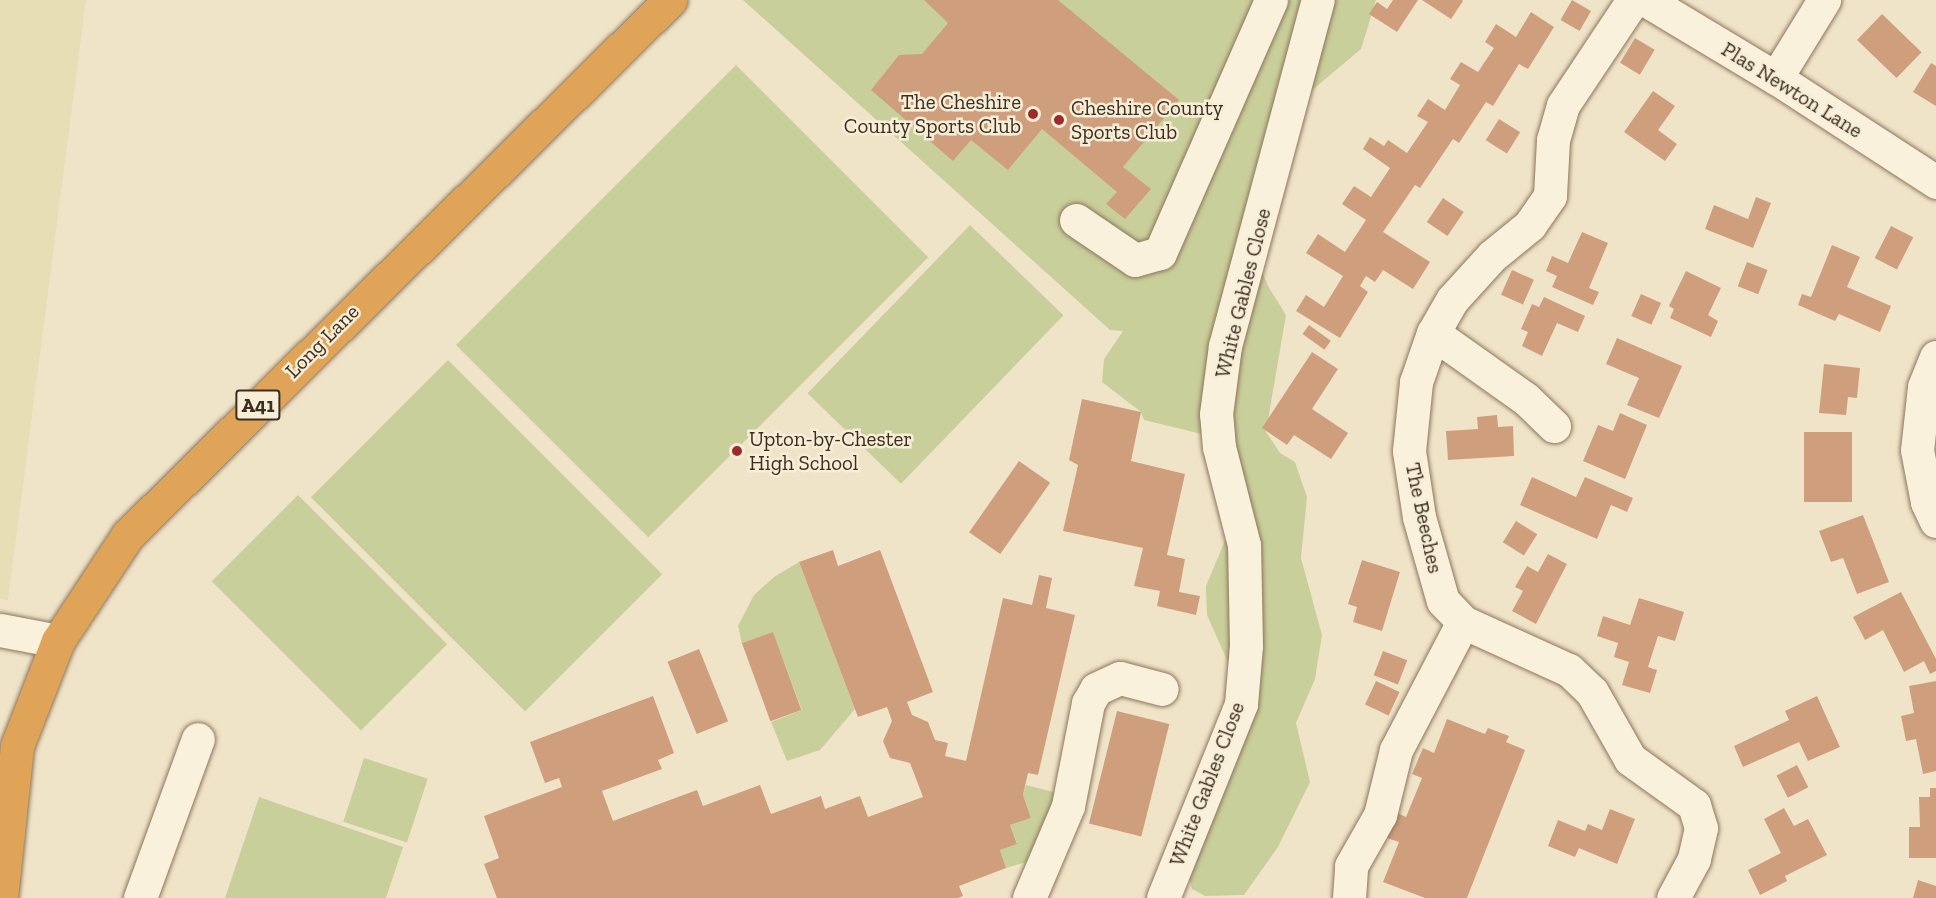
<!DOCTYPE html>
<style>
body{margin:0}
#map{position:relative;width:1936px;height:898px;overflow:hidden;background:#f0e4c8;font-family:"Zilla Slab",serif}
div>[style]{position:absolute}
.farmland>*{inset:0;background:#e6deb5}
.green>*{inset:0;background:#c9cf9b;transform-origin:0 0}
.building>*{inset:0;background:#cf9f7d;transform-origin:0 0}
.roads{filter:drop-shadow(0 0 2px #8d765c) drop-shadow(0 0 2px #8d765c)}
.minor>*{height:33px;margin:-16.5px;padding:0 16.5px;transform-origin:16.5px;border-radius:16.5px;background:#faf1dc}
.highway>*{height:33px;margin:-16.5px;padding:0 16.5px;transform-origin:16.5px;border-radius:16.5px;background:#e0a458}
.dots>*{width:16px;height:16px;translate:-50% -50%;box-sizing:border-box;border:3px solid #f7eed8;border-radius:50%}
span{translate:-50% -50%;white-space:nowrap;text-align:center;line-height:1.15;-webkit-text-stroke:5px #f7eed8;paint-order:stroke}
.shield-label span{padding:2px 4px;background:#f7eed8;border:2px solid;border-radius:4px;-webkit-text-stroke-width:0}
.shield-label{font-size:20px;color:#3d2e20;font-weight:700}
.street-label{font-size:21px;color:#3d2e20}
.poi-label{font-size:21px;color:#3d2e20}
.right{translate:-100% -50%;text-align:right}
.left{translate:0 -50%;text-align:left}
</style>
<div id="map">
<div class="farmland">
<i style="clip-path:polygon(0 0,86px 0,8px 600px,0 599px)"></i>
</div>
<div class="green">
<i style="clip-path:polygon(743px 0,1376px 0,1361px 49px,1285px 113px,1251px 244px,1268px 286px,1286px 315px,1266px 432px,1280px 453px,1295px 462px,1307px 497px,1301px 558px,1322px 635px,1315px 679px,1296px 723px,1310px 782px,1278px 847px,1244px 895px,1205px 896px,1192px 889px,1184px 858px,1247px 705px,1207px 615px,1206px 586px,1240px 505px,1206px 435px,1144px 420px,1141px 412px,1102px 382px,1104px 359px,1123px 331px,1110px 330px)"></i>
<i style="left:736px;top:65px;width:272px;height:396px;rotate:45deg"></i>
<i style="left:970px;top:225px;width:130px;height:234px;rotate:44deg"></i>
<i style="left:448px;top:360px;width:303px;height:194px;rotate:45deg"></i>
<i style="left:298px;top:495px;width:211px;height:122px;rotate:45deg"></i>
<i style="clip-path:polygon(799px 562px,855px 709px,820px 750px,787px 761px,771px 722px,802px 710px,773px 633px,742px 644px,738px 626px,754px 595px,774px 577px)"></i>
<i style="left:364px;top:758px;width:67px;height:67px;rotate:18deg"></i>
<i style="clip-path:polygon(1026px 785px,1057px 793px,1033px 860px,1006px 868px,1000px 850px,1017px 843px,1010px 825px,1031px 818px,1023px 795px)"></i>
<i style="clip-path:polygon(259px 797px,403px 847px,386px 898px,225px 898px)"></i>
</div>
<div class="building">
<i style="clip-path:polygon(924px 0,1058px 0,1179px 100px,1123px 167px,1151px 189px,1125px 219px,1106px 204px,1117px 192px,1042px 129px,1008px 170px,971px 140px,953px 161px,871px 90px,899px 55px,922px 54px,948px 23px)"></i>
<i style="clip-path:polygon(1393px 0,1418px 0,1397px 32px,1369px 14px,1377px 2px,1387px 9px)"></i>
<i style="clip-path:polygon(1422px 0,1462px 0,1463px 1px,1451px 19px)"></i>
<i style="left:1572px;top:0;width:22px;height:23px;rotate:30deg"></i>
<i style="clip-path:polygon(1531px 12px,1554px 27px,1528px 69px,1519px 64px,1493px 106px,1486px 102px,1459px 143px,1453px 139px,1420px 188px,1415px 185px,1383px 232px,1430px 262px,1413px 289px,1383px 270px,1375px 282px,1366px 276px,1360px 286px,1368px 292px,1340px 338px,1296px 311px,1306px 295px,1324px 307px,1343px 276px,1306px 253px,1318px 234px,1345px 252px,1366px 220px,1342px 204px,1354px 186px,1371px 197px,1390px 168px,1363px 149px,1370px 137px,1384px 146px,1388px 140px,1407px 153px,1428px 122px,1417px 116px,1428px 99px,1445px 110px,1460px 85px,1450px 79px,1461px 62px,1478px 72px,1494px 48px,1485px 42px,1496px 24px,1516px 37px)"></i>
<i style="left:1882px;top:14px;width:55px;height:36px;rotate:44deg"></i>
<i style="left:1635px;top:38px;width:23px;height:29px;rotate:31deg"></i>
<i style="clip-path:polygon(1931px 63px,1936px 66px,1936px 106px,1913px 92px)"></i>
<i style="clip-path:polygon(1653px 91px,1675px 106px,1658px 130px,1677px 144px,1665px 161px,1624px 132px)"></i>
<i style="left:1499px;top:119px;width:25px;height:25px;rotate:32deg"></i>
<i style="clip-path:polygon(1756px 197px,1771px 203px,1753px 248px,1705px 229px,1714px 205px,1748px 219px)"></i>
<i style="left:1443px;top:198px;width:25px;height:29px;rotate:34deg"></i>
<i style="left:1891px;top:226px;width:25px;height:36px;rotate:27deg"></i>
<i style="clip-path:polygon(1582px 232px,1608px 243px,1589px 288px,1599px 292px,1593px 305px,1552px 287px,1557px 276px,1546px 271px,1552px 256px,1568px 263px)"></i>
<i style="clip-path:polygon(1832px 245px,1860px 257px,1847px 287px,1891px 306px,1880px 332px,1839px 314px,1835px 321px,1798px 305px,1802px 294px,1811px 297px)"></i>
<i style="left:1747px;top:262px;width:22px;height:26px;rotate:21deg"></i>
<i style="left:1512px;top:270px;width:24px;height:27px;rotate:24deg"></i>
<i style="clip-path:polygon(1686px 271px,1721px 288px,1708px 315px,1718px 321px,1711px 337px,1670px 318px,1674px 309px,1669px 306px)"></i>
<i style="left:1641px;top:294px;width:22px;height:24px;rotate:24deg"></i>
<i style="clip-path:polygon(1544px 297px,1585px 316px,1578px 332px,1557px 323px,1542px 356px,1522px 346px,1528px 332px,1521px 329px,1532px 304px,1539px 307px)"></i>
<i style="left:1309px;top:325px;width:27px;height:11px;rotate:36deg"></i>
<i style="clip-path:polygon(1617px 338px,1682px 366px,1659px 418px,1627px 405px,1639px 378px,1606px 364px)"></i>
<i style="clip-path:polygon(1312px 352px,1338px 369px,1312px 409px,1348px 433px,1331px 459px,1294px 435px,1287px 445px,1262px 428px)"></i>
<i style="clip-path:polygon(1824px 364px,1860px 368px,1857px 398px,1848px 397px,1846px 415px,1819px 413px)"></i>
<i style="clip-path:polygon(1082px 399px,1141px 412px,1131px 461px,1185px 474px,1167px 555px,1185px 559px,1179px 592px,1200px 596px,1196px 615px,1157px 606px,1160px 591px,1134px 586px,1143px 548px,1063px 531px,1078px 465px,1069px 460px)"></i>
<i style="clip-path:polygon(1620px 413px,1647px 425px,1625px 479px,1583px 461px,1598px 425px,1613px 431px)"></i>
<i style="clip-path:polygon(1497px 415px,1498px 427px,1513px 426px,1514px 456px,1448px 460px,1446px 431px,1478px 429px,1477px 417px)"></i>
<i style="left:1804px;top:432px;width:48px;height:70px"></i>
<i style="left:1019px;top:461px;width:38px;height:87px;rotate:35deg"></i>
<i style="clip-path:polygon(1532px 477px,1576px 497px,1585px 477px,1633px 498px,1627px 512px,1611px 505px,1597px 539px,1520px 505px)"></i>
<i style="clip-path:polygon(1863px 515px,1889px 582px,1857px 594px,1843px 558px,1831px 562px,1819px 531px)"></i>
<i style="left:1516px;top:521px;width:25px;height:25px;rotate:32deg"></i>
<i style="clip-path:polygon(833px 550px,838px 566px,880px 550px,933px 692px,907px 702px,912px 715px,928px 722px,935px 740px,948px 743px,945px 756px,966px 761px,1003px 598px,1032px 605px,1039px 575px,1052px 578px,1046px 608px,1075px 615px,1038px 775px,1028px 773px,1023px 795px,1031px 818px,1010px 825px,1017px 844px,1000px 850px,1006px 868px,959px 886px,963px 896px,958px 898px,497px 898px,484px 864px,499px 858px,484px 816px,562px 787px,559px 778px,545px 783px,530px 742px,653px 696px,674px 753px,658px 760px,662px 769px,602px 791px,613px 821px,697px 790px,703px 806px,760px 785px,771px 814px,821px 796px,825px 809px,860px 796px,868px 817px,923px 797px,910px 763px,890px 758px,883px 741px,892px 721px,887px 707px,858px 717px,799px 562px)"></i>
<i style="clip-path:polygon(1548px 554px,1567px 564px,1536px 624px,1512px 611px,1523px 591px,1515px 587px,1527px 566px,1538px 572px)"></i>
<i style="clip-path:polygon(1362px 560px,1400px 572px,1382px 631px,1353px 622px,1357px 607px,1348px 604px)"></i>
<i style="clip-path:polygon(1901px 592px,1936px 659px,1936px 671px,1930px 674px,1924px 661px,1904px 672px,1883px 630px,1865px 640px,1853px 617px)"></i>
<i style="clip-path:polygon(1639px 598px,1684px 612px,1675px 641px,1658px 636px,1648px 667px,1657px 670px,1650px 693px,1622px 685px,1629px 662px,1614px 657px,1618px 643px,1597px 636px,1603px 616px,1630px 625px)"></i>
<i style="left:773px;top:632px;width:83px;height:33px;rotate:70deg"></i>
<i style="left:699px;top:649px;width:78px;height:34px;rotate:68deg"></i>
<i style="left:1383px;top:651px;width:26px;height:26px;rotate:21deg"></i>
<i style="left:1376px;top:681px;width:26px;height:26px;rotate:25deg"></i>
<i style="clip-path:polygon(1936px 681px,1936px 771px,1923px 774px,1916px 739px,1906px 741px,1901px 716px,1914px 713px,1909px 686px)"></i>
<i style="clip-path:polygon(1817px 696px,1840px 747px,1808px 761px,1799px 742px,1743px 767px,1734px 746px,1789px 720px,1785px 711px)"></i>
<i style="left:1117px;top:711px;width:54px;height:116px;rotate:14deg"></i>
<i style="clip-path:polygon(1447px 719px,1485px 734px,1488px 728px,1509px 736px,1506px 742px,1525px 750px,1467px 898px,1425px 898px,1383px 882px,1399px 842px,1387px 838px,1397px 813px,1406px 817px,1422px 778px,1412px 774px,1423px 748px,1434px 753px)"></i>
<i style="left:1797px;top:765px;width:25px;height:23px;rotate:63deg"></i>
<i style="clip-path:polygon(1930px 788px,1936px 788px,1936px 858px,1909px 858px,1909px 827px,1920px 827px,1919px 797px,1930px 797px)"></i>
<i style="clip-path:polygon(1784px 808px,1794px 826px,1808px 819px,1827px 855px,1785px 876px,1787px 881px,1760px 895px,1748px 870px,1781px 853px,1764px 819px)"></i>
<i style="clip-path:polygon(1610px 809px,1635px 819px,1617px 864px,1579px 848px,1575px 857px,1548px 846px,1558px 820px,1585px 831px,1588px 824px,1602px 830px)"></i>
<i style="clip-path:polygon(1918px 880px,1936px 886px,1936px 898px,1913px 898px)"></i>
</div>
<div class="roads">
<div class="minor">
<i style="left:1633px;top:0;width:126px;rotate:123.7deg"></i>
<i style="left:1563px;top:105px;width:36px;rotate:106deg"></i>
<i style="left:1553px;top:140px;width:56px;rotate:93.1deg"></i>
<i style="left:1550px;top:196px;width:35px;rotate:125deg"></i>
<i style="left:1530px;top:225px;width:49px;rotate:140.8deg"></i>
<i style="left:1492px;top:256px;width:59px;rotate:132.3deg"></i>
<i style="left:1452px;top:300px;width:38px;rotate:120deg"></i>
<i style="left:1433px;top:333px;width:52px;rotate:109.1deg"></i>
<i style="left:1416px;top:382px;width:69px;rotate:95.8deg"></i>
<i style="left:1409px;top:451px;width:67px;rotate:81.4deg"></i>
<i style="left:1419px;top:517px;width:87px;rotate:74.1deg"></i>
<i style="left:1443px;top:601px;width:29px;rotate:46deg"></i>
<i style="left:1463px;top:622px;width:116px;rotate:24.4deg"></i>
<i style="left:1569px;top:670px;width:32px;rotate:44deg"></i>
<i style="left:1592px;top:692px;width:77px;rotate:60.4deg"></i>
<i style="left:1630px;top:759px;width:79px;rotate:35.7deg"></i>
<i style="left:1694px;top:805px;width:24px;rotate:73deg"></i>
<i style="left:1701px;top:828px;width:32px;rotate:103deg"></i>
<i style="left:1694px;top:859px;width:44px;rotate:118.3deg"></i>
<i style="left:1646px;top:0;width:152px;rotate:31deg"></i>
<i style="left:1776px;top:78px;width:191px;rotate:33deg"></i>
<i style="left:1776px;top:78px;width:92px;rotate:-58.4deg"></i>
<i style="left:1076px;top:220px;width:71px;rotate:34.1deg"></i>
<i style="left:1135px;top:260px;width:26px;rotate:-16deg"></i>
<i style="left:1160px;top:253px;width:276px;rotate:-66.3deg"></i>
<i style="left:1433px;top:333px;width:114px;rotate:35.4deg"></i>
<i style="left:1526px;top:399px;width:39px;rotate:44deg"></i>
<i style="left:1936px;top:357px;width:32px;rotate:112deg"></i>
<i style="left:1924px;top:387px;width:63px;rotate:96.3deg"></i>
<i style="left:1917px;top:450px;width:53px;rotate:79.1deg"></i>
<i style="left:1927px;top:502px;width:21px;rotate:65deg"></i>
<i style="left:0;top:630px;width:59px;rotate:10.7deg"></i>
<i style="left:140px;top:898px;width:169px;rotate:-70deg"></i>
<i style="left:1029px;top:898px;width:100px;rotate:-67deg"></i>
<i style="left:1068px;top:806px;width:105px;rotate:-79deg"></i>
<i style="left:1088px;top:703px;width:16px;rotate:-60deg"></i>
<i style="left:1096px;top:689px;width:26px;rotate:-25deg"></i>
<i style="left:1120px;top:678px;width:43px;rotate:14.7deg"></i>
<i style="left:1163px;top:898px;width:209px;rotate:-68.1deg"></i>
<i style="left:1241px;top:704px;width:58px;rotate:-85.1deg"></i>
<i style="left:1246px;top:646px;width:101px;rotate:-91.1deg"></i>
<i style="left:1244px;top:545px;width:101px;rotate:-104.3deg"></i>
<i style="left:1219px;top:447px;width:33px;rotate:-95deg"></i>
<i style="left:1216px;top:414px;width:69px;rotate:-82.5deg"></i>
<i style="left:1225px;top:346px;width:358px;rotate:-75deg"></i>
<i style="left:1349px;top:898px;width:32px;rotate:-86deg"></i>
<i style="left:1351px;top:866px;width:59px;rotate:-60.4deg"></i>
<i style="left:1380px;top:815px;width:67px;rotate:-76.2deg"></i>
<i style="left:1396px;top:750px;width:144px;rotate:-62.4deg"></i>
</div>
<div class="highway">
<i style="left:1px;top:898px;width:153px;rotate:-84deg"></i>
<i style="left:17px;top:746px;width:113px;rotate:-68.7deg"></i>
<i style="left:58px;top:641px;width:127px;rotate:-56.6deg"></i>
<i style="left:128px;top:535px;width:762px;rotate:-44.63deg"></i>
</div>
</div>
<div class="dots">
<i style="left:1033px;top:114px;background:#9e2a2b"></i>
<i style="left:1059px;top:120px;background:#9e2a2b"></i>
<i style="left:737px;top:451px;background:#9e2a2b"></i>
</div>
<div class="shield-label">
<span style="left:258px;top:405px">A41</span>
</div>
<div class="street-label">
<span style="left:1792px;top:90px;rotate:32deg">Plas Newton Lane</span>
<span style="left:1243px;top:293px;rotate:-76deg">White Gables Close</span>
<span style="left:322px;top:341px;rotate:-45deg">Long Lane</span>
<span style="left:1424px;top:518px;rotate:78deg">The Beeches</span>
<span style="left:1207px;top:784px;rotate:-69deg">White Gables Close</span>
</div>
<div class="poi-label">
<span class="right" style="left:1021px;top:114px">The Cheshire<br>County Sports Club</span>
<span class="left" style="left:1071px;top:120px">Cheshire County<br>Sports Club</span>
<span class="left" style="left:749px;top:451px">Upton-by-Chester<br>High School</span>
</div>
</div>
